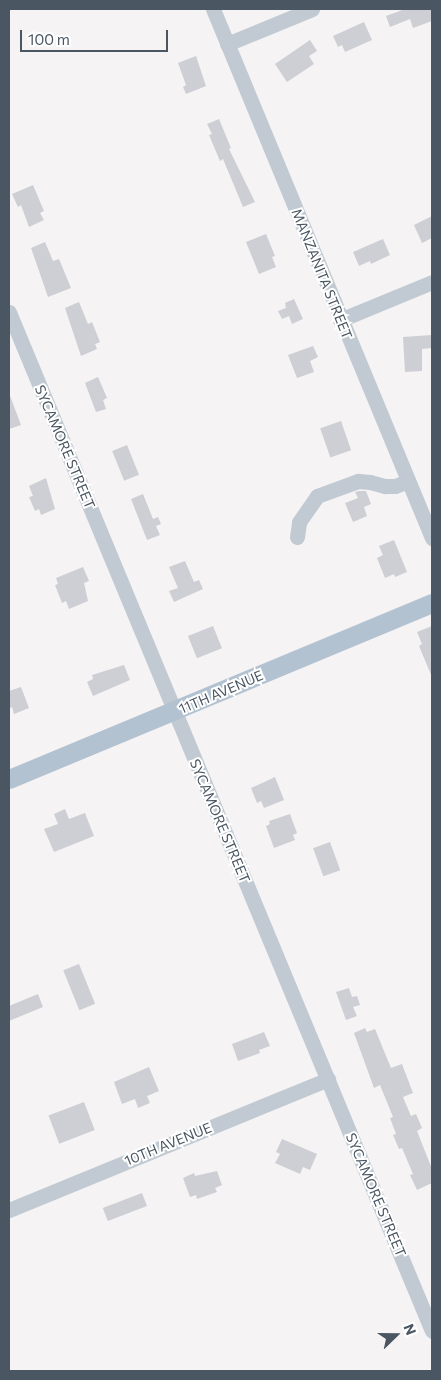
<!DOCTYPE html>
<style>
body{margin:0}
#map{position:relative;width:441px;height:1380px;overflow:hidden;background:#f5f3f3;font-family:Commissioner,sans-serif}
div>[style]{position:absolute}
.building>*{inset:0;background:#cdcfd5;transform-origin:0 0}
.minor>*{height:15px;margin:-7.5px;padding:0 7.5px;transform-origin:7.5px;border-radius:7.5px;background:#c1cad2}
.major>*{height:19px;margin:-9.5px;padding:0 9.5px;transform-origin:9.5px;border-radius:9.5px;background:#b3c2d1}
span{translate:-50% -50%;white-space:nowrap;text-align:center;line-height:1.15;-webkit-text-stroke:4px #fff;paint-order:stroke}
.street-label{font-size:14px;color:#4a5661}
.frame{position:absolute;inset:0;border:10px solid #4a5661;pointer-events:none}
.north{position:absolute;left:371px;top:1310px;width:50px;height:50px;-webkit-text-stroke:4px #fff;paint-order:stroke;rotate:68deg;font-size:14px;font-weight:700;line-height:20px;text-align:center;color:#4a5661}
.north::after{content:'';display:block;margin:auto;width:18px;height:22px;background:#4a5661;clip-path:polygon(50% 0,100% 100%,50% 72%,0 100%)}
.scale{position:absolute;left:20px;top:30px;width:148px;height:22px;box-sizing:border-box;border:2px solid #4a5661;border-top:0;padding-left:6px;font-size:15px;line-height:18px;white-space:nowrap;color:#4a5661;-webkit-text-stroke:4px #fff;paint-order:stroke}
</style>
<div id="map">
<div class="building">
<i style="clip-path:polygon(405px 9px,432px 9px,432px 21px,413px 28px,410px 19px,390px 27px,386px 16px)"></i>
<i style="clip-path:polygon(364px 22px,372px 40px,345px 52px,342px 45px,338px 47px,333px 36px)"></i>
<i style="clip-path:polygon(310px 40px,317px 51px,309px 56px,314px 64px,287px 82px,275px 64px)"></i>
<i style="clip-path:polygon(196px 56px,206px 86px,186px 94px,183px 87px,186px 85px,178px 63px)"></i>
<i style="clip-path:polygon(219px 119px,231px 148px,229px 149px,255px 202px,243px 207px,223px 159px,220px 161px,209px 135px,212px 134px,207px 124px)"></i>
<i style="clip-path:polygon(33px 185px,44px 211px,40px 213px,44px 220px,29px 227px,21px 205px,18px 207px,12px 194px)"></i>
<i style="clip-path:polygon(432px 216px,432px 238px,422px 243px,414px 225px)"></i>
<i style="clip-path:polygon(266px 234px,275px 256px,272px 257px,276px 267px,259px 274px,246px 242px)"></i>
<i style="clip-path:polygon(383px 239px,390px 255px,371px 264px,370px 261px,359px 266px,353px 252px)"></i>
<i style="clip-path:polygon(45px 242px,53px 261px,59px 259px,71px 288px,48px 297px,31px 248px)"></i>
<i style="clip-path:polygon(294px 299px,303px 319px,292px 324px,289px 316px,282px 319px,278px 311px,286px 308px,285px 303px)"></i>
<i style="clip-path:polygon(79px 302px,88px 324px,92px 322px,100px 342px,95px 344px,97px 349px,81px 356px,65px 308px)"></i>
<i style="clip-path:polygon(432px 335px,432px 348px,422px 349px,422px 371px,405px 372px,403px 337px)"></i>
<i style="clip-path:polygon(313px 346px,318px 357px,310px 361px,314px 372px,297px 378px,288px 355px)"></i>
<i style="clip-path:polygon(98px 377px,107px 398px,103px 400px,106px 409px,96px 412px,85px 383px)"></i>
<i style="clip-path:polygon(9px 393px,21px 425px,9px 429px)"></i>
<i style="left:341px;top:421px;width:31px;height:22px;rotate:71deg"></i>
<i style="left:127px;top:445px;width:32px;height:16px;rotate:68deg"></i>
<i style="clip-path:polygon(46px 478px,55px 509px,41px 515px,39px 509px,35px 511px,29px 497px,33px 496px,29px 486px)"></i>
<i style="clip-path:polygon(359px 491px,366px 491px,371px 504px,364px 507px,367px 516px,353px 522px,345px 503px,358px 498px,355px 492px)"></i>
<i style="clip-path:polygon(143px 494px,153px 519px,158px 517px,161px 524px,156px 526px,160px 535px,147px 540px,131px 499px)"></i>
<i style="clip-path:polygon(394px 540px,407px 572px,395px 577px,394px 574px,385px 578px,377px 558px,383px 555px,379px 546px)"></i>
<i style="clip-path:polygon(185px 561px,194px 582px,199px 580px,203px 589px,174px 602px,169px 591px,178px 588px,169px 567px)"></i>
<i style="clip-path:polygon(83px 567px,89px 581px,84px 583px,88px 601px,69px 609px,66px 601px,62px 603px,55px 585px,58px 584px,56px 578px)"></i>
<i style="left:213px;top:626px;width:24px;height:27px;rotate:68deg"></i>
<i style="clip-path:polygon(432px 626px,432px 677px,419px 646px,422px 644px,417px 632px)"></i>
<i style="clip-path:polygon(124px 665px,130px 680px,93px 696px,87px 682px,93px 679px,92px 675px)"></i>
<i style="clip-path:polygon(21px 687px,29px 708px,14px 714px,12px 707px,9px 709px,9px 691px)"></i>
<i style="clip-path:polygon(275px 777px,284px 800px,264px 808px,261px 801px,257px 803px,251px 788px)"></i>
<i style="clip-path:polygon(65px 809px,69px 819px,85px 813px,94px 836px,54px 852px,44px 829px,58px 824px,54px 814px)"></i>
<i style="clip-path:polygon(290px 814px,297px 833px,293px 835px,295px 840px,274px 848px,266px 826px,270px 824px,269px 821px)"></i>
<i style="left:330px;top:842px;width:30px;height:18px;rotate:70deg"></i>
<i style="left:79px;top:964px;width:43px;height:17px;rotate:68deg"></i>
<i style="clip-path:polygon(349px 988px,352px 997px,357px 996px,360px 1005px,353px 1007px,357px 1016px,346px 1020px,336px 992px)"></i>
<i style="clip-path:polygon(38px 994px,43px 1007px,9px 1021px,9px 1006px)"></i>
<i style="clip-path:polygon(365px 1028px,367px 1032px,375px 1029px,391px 1068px,402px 1064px,413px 1093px,403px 1097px,411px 1116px,416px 1114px,422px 1128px,417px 1131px,432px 1169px,432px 1183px,417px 1190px,410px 1175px,413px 1174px,402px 1148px,399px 1149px,393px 1135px,396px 1134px,390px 1118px,393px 1117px,380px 1085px,374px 1088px,354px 1033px)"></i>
<i style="clip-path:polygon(264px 1032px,270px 1046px,259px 1050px,260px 1053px,238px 1061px,232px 1044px)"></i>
<i style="clip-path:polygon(149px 1067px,159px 1091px,147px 1096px,150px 1103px,138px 1108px,135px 1099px,122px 1104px,114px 1082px)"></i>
<i style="left:84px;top:1102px;width:30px;height:38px;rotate:69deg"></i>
<i style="clip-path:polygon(282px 1139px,317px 1154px,310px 1170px,303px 1167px,300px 1174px,275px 1163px,280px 1154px,276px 1152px)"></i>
<i style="clip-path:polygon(217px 1171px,222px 1185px,215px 1188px,217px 1192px,197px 1199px,196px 1195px,190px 1197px,183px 1178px,194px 1173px,195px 1176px)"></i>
<i style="left:142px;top:1193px;width:14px;height:42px;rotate:69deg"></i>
</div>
<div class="minor">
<i style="left:213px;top:9px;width:573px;rotate:67.51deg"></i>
<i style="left:227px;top:44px;width:92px;rotate:-22.4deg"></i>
<i style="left:9px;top:312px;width:1103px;rotate:67.46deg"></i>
<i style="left:340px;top:320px;width:100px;rotate:-22.4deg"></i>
<i style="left:297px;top:537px;width:15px;rotate:-82deg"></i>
<i style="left:299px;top:522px;width:32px;rotate:-55deg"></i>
<i style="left:317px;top:496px;width:44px;rotate:-20.1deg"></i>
<i style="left:358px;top:481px;width:12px;rotate:5deg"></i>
<i style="left:370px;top:482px;width:16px;rotate:15deg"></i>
<i style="left:385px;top:486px;width:10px"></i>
<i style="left:395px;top:486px;width:14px;rotate:-21deg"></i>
<i style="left:9px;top:1210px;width:345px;rotate:-22.3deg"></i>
</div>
<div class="major">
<i style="left:9px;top:779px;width:458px;rotate:-22.6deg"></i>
</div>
<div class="street-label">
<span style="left:322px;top:274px;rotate:68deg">MANZANITA STREET</span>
<span style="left:65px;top:447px;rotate:67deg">SYCAMORE STREET</span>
<span style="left:221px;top:692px;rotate:-23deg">11TH AVENUE</span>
<span style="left:220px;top:821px;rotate:67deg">SYCAMORE STREET</span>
<span style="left:168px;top:1144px;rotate:-22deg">10TH AVENUE</span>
<span style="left:376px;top:1195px;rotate:67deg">SYCAMORE STREET</span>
</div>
<div class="frame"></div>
<div class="north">N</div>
<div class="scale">100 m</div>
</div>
